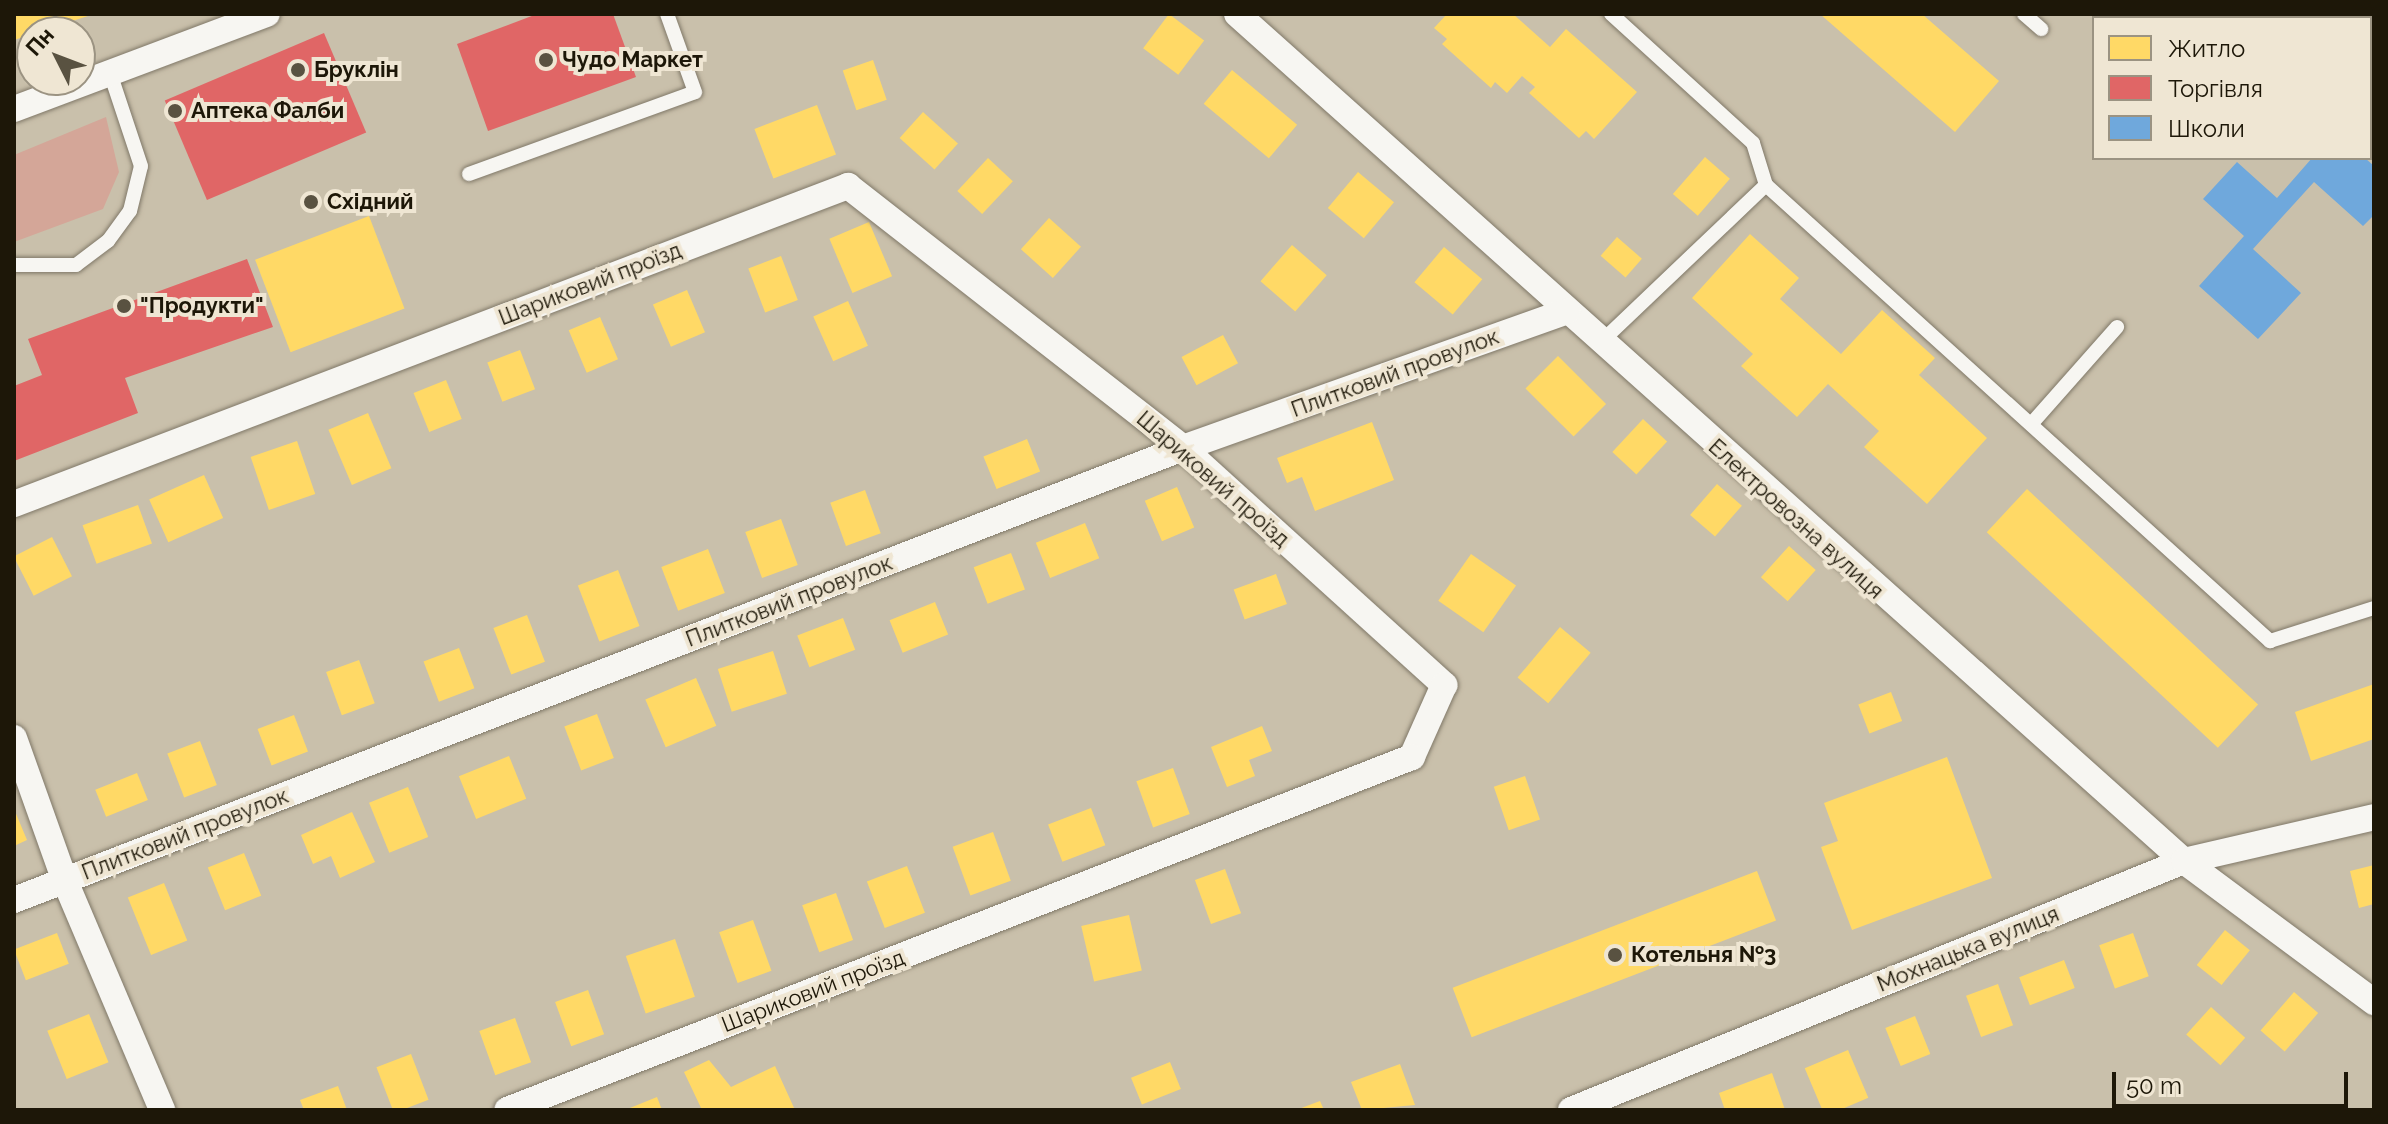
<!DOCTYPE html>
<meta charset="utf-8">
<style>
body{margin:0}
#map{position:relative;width:2388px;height:1124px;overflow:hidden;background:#c9c0ab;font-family:Raleway,sans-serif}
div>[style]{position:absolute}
.green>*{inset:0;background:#d4a698}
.homes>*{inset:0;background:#ffd966;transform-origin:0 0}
.shops>*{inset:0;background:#e06666;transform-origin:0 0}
.schools>*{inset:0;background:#6fa8dc}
.roads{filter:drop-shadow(0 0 2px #807868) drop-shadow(0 0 2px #807868)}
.service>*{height:14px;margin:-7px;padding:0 7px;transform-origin:7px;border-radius:7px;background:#f7f6f2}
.minor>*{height:26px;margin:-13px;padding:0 13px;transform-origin:13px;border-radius:13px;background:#f7f6f2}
.dots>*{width:22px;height:22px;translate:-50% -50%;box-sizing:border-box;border:4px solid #efe6d3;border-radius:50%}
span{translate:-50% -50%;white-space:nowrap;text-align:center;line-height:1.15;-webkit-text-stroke:8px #efe6d3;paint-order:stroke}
.poi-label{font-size:22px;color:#1d1708;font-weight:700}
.left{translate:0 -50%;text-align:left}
.street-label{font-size:22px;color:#1d1708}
.frame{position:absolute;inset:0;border:16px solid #1d1708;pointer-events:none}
.legend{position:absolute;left:2092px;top:16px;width:280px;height:144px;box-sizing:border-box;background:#efe6d3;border:2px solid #9b9382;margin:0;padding:10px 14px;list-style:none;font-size:24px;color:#1d1708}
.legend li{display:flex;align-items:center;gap:16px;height:40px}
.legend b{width:40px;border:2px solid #9b9382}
.north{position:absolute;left:16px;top:16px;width:80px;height:80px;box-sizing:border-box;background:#efe6d3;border:2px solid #9b9382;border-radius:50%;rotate:312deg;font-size:22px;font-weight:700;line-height:32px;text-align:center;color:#1d1708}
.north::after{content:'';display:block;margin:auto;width:28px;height:36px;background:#595241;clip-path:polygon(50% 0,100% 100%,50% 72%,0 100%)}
.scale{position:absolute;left:2112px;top:1072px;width:236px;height:36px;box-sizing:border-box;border:4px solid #1d1708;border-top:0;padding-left:10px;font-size:24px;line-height:28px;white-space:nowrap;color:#1d1708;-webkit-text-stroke:6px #efe6d3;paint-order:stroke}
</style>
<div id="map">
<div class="green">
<i style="clip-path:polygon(106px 117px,119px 172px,103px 209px,14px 242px,14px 155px)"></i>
</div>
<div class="homes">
<i style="clip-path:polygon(14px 14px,91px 14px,91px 15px,14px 40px)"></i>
<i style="left:1169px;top:14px;width:44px;height:43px;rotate:37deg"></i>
<i style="clip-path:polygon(1447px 14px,1513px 14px,1550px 47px,1566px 29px,1637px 92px,1594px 139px,1586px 131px,1579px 138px,1529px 93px,1535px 87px,1522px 76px,1507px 93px,1495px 82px,1491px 88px,1442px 44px,1447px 39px,1434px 28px)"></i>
<i style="clip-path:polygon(1820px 14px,1922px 14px,1999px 81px,1955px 132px)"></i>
<i style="left:873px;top:60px;width:42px;height:32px;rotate:71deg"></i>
<i style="left:1232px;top:70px;width:85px;height:44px;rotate:40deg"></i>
<i style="left:817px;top:105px;width:53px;height:67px;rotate:69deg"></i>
<i style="left:923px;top:112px;width:47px;height:35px;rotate:42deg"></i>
<i style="left:1705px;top:157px;width:33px;height:49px;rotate:41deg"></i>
<i style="left:988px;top:158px;width:34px;height:45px;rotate:43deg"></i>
<i style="left:1358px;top:172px;width:47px;height:47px;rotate:40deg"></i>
<i style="left:369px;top:216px;width:99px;height:122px;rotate:69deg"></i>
<i style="left:1049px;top:218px;width:43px;height:42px;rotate:42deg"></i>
<i style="left:869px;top:222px;width:59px;height:43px;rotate:67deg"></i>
<i style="clip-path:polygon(1750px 234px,1799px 278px,1780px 299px,1841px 354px,1882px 310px,1935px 358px,1919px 375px,1987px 438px,1927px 504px,1864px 447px,1879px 431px,1828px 384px,1797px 417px,1741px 366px,1753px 354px,1692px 298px)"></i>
<i style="left:1617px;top:237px;width:33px;height:25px;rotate:41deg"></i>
<i style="left:1292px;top:245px;width:46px;height:48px;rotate:41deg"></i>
<i style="left:1444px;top:247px;width:50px;height:46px;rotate:40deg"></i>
<i style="left:781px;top:256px;width:47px;height:35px;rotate:69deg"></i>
<i style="left:687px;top:290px;width:46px;height:37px;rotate:67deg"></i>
<i style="left:848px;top:301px;width:49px;height:38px;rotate:66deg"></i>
<i style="left:600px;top:317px;width:46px;height:34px;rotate:67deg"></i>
<i style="left:1223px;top:335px;width:32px;height:47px;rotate:62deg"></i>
<i style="left:520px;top:350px;width:42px;height:35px;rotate:69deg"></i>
<i style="left:1558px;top:356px;width:68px;height:46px;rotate:45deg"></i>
<i style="left:446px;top:380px;width:42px;height:35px;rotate:68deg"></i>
<i style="left:368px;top:413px;width:60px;height:43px;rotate:67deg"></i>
<i style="left:1643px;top:419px;width:33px;height:45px;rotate:43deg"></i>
<i style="clip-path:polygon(1372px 422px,1394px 480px,1315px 511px,1302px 477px,1287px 483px,1277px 458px)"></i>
<i style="left:1027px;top:439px;width:35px;height:47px;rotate:68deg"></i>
<i style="left:297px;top:441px;width:56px;height:49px;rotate:71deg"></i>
<i style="left:204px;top:475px;width:47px;height:60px;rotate:66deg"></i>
<i style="left:1717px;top:484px;width:33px;height:41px;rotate:41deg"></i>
<i style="left:1177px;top:487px;width:44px;height:35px;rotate:67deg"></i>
<i style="left:2027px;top:489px;width:316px;height:59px;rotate:43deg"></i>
<i style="left:865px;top:490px;width:46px;height:37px;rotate:70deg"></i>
<i style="left:138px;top:505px;width:41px;height:59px;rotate:70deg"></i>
<i style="left:781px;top:519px;width:49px;height:38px;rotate:70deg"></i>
<i style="left:1085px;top:523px;width:38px;height:53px;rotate:68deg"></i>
<i style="left:52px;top:537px;width:44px;height:43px;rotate:63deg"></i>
<i style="left:1789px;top:546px;width:36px;height:42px;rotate:42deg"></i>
<i style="left:708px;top:549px;width:47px;height:50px;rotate:69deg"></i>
<i style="left:1011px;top:553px;width:39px;height:40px;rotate:69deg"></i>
<i style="left:1471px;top:554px;width:55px;height:57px;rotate:35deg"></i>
<i style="left:618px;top:570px;width:60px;height:43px;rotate:69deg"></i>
<i style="left:1276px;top:574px;width:32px;height:45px;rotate:70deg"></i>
<i style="left:935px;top:602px;width:35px;height:49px;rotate:68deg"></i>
<i style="left:527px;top:615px;width:50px;height:36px;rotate:69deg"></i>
<i style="left:843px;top:618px;width:34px;height:49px;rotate:69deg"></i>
<i style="left:1560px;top:627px;width:40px;height:66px;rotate:40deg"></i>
<i style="left:459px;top:648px;width:43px;height:38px;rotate:69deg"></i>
<i style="left:773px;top:651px;width:45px;height:58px;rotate:72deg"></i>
<i style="left:359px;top:660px;width:46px;height:35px;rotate:70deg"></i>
<i style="left:696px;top:678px;width:52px;height:55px;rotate:67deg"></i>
<i style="clip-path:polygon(2374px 684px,2374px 739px,2311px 761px,2295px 712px)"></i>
<i style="left:1891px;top:692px;width:31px;height:35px;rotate:69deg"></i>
<i style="left:597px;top:714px;width:47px;height:35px;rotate:69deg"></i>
<i style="left:294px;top:715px;width:39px;height:39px;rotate:69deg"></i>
<i style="clip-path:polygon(1262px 726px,1272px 751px,1249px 760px,1255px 776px,1227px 787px,1211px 747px)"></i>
<i style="left:200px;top:741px;width:47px;height:35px;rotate:69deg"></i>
<i style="left:509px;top:756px;width:46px;height:54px;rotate:68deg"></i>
<i style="clip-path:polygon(1947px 757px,1992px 878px,1852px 930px,1821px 847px,1838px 841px,1824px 803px)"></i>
<i style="left:1173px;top:768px;width:49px;height:39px;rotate:70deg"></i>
<i style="left:137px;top:773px;width:29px;height:45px;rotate:68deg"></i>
<i style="left:1525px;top:776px;width:46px;height:33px;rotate:71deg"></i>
<i style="left:408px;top:787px;width:54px;height:42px;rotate:68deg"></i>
<i style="left:1091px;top:808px;width:40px;height:46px;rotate:69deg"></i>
<i style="clip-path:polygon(14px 809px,27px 840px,14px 846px)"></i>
<i style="clip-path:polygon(352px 812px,375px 862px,340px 878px,331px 856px,313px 864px,301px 835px)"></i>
<i style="left:993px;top:832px;width:52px;height:43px;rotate:70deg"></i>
<i style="left:244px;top:853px;width:46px;height:39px;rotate:68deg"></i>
<i style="clip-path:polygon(2374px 865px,2374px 904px,2359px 908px,2350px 871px)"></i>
<i style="left:907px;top:866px;width:50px;height:43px;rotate:69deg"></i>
<i style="left:1225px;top:869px;width:47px;height:32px;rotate:70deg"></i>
<i style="left:1757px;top:871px;width:53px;height:326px;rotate:69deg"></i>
<i style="left:164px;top:883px;width:62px;height:39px;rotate:68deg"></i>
<i style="left:836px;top:893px;width:50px;height:36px;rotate:70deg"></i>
<i style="left:1129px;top:915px;width:57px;height:49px;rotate:77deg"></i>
<i style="left:753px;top:920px;width:54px;height:36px;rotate:70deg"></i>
<i style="left:2225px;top:930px;width:32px;height:45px;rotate:39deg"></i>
<i style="left:57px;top:933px;width:33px;height:46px;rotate:69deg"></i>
<i style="left:2133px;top:933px;width:46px;height:36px;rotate:70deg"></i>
<i style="left:675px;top:939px;width:61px;height:52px;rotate:71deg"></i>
<i style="left:2064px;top:960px;width:30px;height:48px;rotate:69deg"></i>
<i style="left:1998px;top:984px;width:44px;height:34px;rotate:70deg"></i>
<i style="left:588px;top:990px;width:47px;height:35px;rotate:70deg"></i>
<i style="left:2294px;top:992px;width:32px;height:51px;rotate:41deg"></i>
<i style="left:2211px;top:1007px;width:46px;height:37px;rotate:42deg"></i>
<i style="left:89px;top:1014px;width:52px;height:45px;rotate:68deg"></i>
<i style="left:1915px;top:1016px;width:41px;height:32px;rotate:68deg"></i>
<i style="left:515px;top:1018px;width:47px;height:38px;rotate:70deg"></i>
<i style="left:1848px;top:1050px;width:52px;height:47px;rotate:67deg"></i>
<i style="left:411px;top:1054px;width:49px;height:37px;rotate:69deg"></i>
<i style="clip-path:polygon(709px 1060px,731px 1087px,775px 1066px,795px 1110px,702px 1110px,684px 1072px)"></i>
<i style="left:1170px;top:1062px;width:29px;height:42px;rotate:68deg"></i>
<i style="clip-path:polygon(1400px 1064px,1415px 1105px,1362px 1110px,1351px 1082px)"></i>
<i style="clip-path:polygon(1772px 1073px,1785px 1110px,1725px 1110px,1719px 1093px)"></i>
<i style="clip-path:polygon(338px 1086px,347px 1110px,304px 1110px,300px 1100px)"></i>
<i style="clip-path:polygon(657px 1097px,662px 1110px,625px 1110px)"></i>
<i style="clip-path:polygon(1320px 1101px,1324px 1110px,1296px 1110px)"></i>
</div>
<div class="shops">
<i style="clip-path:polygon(537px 14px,613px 14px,636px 77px,488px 131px,457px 44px)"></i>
<i style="left:324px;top:33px;width:108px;height:173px;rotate:67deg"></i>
<i style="clip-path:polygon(247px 259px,273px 327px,125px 378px,138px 413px,14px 461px,14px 386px,42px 375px,28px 339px)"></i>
</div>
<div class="schools">
<i style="clip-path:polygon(2374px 76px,2374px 134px,2370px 138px,2370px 81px)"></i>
<i style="clip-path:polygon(2312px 158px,2365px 158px,2374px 166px,2374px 215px,2363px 226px,2314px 182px,2253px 249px,2301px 293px,2258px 339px,2199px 286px,2244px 236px,2203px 199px,2237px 162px,2277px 198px)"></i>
</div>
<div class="roads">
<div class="service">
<i style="left:2024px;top:14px;width:23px;rotate:41deg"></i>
<i style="left:469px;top:174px;width:240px;rotate:-19.9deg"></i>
<i style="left:695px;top:92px;width:83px;rotate:-109.7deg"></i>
<i style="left:1766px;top:185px;width:680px;rotate:42.14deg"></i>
<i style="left:2270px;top:641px;width:109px;rotate:-17.6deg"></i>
<i style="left:14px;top:265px;width:62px"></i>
<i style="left:76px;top:265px;width:40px;rotate:-37deg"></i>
<i style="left:108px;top:241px;width:37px;rotate:-54deg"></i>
<i style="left:130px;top:211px;width:46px;rotate:-76.3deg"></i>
<i style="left:141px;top:166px;width:98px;rotate:-108.4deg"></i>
<i style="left:1601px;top:342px;width:228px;rotate:-43.6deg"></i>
<i style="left:1766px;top:185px;width:44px;rotate:-107.2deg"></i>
<i style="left:1753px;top:143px;width:192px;rotate:-137.7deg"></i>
<i style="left:2033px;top:422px;width:127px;rotate:-48.5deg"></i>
</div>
<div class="minor">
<i style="left:1237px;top:14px;width:1271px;rotate:41.81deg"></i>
<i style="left:2184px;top:861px;width:237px;rotate:36.6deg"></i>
<i style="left:14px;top:109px;width:270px;rotate:-20.6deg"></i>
<i style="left:14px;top:504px;width:893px;rotate:-20.87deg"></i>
<i style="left:848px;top:186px;width:425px;rotate:38deg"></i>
<i style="left:1183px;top:448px;width:353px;rotate:42.2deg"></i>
<i style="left:1444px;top:685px;width:79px;rotate:114deg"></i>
<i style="left:1412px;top:757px;width:971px;rotate:158.69deg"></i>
<i style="left:14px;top:738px;width:152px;rotate:70.4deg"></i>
<i style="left:65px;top:881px;width:249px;rotate:67deg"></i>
<i style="left:14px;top:900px;width:1253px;rotate:-21.14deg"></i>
<i style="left:1183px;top:448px;width:408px;rotate:-19.6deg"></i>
<i style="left:1571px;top:1110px;width:662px;rotate:-22.11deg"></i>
<i style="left:2184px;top:861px;width:195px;rotate:-13deg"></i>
</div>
</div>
<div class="dots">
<i style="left:546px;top:60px;background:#595241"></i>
<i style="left:298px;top:70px;background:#595241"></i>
<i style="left:175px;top:111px;background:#595241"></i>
<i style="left:311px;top:202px;background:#595241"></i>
<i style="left:124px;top:306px;background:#595241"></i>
<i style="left:1615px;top:955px;background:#595241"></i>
</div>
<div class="poi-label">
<span class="left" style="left:562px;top:60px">Чудо Маркет</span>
<span class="left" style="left:314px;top:70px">Бруклін</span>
<span class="left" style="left:191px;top:111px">Аптека Фалби</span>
<span class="left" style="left:327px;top:202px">Східний</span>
<span class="left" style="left:140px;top:306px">"Продукти"</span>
<span class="left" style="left:1631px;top:955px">Котельня №3</span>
</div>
<div class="street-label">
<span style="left:590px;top:284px;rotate:-21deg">Шариковий проїзд</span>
<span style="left:1395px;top:373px;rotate:-20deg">Плитковий провулок</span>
<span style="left:1213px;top:479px;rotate:41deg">Шариковий проїзд</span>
<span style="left:1796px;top:519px;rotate:42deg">Електровозна вулиця</span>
<span style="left:789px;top:601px;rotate:-21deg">Плитковий провулок</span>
<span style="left:185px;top:834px;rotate:-21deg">Плитковий провулок</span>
<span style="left:1968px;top:949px;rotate:-22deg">Мохнацька вулиця</span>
<span style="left:813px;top:991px;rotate:-21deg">Шариковий проїзд</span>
</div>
<div class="frame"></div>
<ul class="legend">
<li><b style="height:22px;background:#ffd966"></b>Житло</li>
<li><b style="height:22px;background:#e06666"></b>Торгівля</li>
<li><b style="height:22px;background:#6fa8dc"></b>Школи</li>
</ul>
<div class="north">Пн</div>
<div class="scale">50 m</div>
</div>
